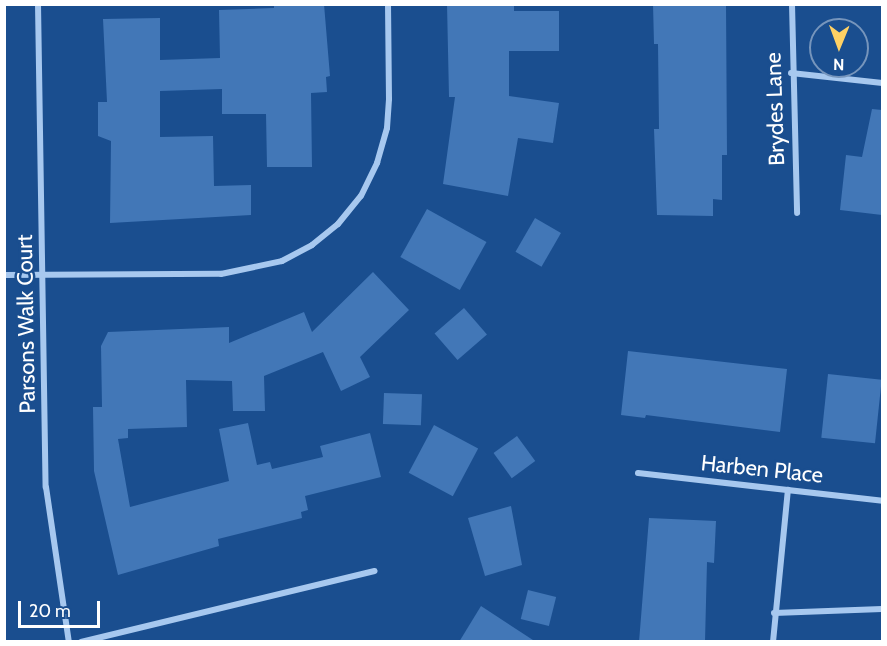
<!DOCTYPE html>
<style>
body{margin:0}
#map{position:relative;width:887px;height:646px;overflow:hidden;background:#1a4e8f;font-family:Cabin,sans-serif}
div>[style]{position:absolute}
.building>*{inset:0;background:#4277b7;transform-origin:0 0}
.minor>*{height:6px;margin:-3px;padding:0 3px;transform-origin:3px;border-radius:3px;background:#a7c8ef}
span{translate:-50% -50%;white-space:nowrap;text-align:center;line-height:1.15;-webkit-text-stroke:5px #1a4e8f;paint-order:stroke}
.street-label{font-size:22px;color:#fff}
.frame{position:absolute;inset:0;border:6px solid #fff;pointer-events:none}
.north{position:absolute;left:809px;top:18px;width:60px;height:60px;box-sizing:border-box;background:#1a4e8f;border:2px solid #7695bc;border-radius:50%;rotate:181deg;font-size:16px;font-weight:700;line-height:24px;text-align:center;color:#fff}
.north::after{content:'';display:block;margin:auto;width:21px;height:27px;background:#ffd164;clip-path:polygon(50% 0,100% 100%,50% 72%,0 100%)}
.scale{position:absolute;left:18px;top:601px;width:82px;height:27px;box-sizing:border-box;border:3px solid #fff;border-top:0;padding-left:8px;font-size:18px;line-height:21px;white-space:nowrap;color:#fff;-webkit-text-stroke:4px #1a4e8f;paint-order:stroke}
</style>
<div id="map">
<div class="building">
<i style="clip-path:polygon(274px 4px,324px 4px,330px 76px,326px 77px,327px 92px,311px 93px,312px 167px,267px 167px,266px 114px,222px 114px,222px 89px,160px 91px,160px 137px,213px 136px,214px 186px,251px 185px,251px 215px,110px 223px,111px 141px,98px 136px,98px 102px,107px 102px,103px 19px,160px 18px,160px 60px,220px 58px,219px 10px,274px 8px)"></i>
<i style="clip-path:polygon(447px 4px,514px 5px,514px 11px,559px 11px,559px 51px,509px 51px,509px 96px,559px 103px,553px 143px,518px 138px,508px 196px,443px 184px,455px 97px,449px 97px)"></i>
<i style="clip-path:polygon(653px 4px,726px 4px,727px 155px,722px 155px,722px 200px,713px 199px,713px 216px,657px 215px,654px 129px,659px 129px,658px 44px,654px 44px)"></i>
<i style="clip-path:polygon(872px 109px,882px 110px,882px 215px,840px 210px,846px 155px,862px 157px)"></i>
<i style="left:427px;top:209px;width:68px;height:55px;rotate:29deg"></i>
<i style="left:535px;top:218px;width:30px;height:39px;rotate:30deg"></i>
<i style="clip-path:polygon(373px 272px,409px 310px,360px 357px,370px 377px,341px 391px,323px 352px,264px 376px,265px 411px,233px 411px,232px 381px,186px 380px,187px 427px,128px 429px,128px 438px,118px 439px,130px 507px,229px 481px,219px 429px,248px 423px,257px 465px,270px 462px,272px 469px,323px 457px,320px 446px,370px 433px,381px 477px,305px 496px,308px 510px,301px 512px,302px 518px,218px 539px,219px 546px,118px 575px,94px 471px,93px 407px,102px 407px,101px 346px,108px 332px,229px 327px,229px 343px,304px 312px,312px 332px)"></i>
<i style="left:464px;top:308px;width:35px;height:39px;rotate:49deg"></i>
<i style="clip-path:polygon(628px 351px,787px 369px,780px 432px,646px 415px,645px 418px,621px 415px)"></i>
<i style="left:828px;top:374px;width:54px;height:64px;rotate:6deg"></i>
<i style="left:384px;top:393px;width:38px;height:31px;rotate:2deg"></i>
<i style="left:434px;top:425px;width:50px;height:54px;rotate:28deg"></i>
<i style="left:517px;top:436px;width:31px;height:29px;rotate:54deg"></i>
<i style="clip-path:polygon(511px 506px,522px 565px,485px 576px,468px 518px)"></i>
<i style="clip-path:polygon(649px 518px,716px 521px,714px 563px,707px 562px,705px 642px,639px 642px)"></i>
<i style="left:528px;top:590px;width:29px;height:30px;rotate:14deg"></i>
<i style="clip-path:polygon(481px 606px,536px 642px,459px 642px)"></i>
</div>
<div class="minor">
<i style="left:38px;top:4px;width:483px;rotate:89.1deg"></i>
<i style="left:46px;top:487px;width:157px;rotate:81.6deg"></i>
<i style="left:792px;top:4px;width:209px;rotate:88.6deg"></i>
<i style="left:791px;top:73px;width:92px;rotate:6.3deg"></i>
<i style="left:4px;top:275px;width:217px;rotate:-0.3deg"></i>
<i style="left:221px;top:274px;width:62px;rotate:-12deg"></i>
<i style="left:282px;top:261px;width:34px;rotate:-28deg"></i>
<i style="left:312px;top:245px;width:33px;rotate:-39deg"></i>
<i style="left:338px;top:224px;width:36px;rotate:-51deg"></i>
<i style="left:361px;top:196px;width:37px;rotate:-64deg"></i>
<i style="left:377px;top:163px;width:36px;rotate:-74deg"></i>
<i style="left:387px;top:128px;width:29px;rotate:-86deg"></i>
<i style="left:389px;top:99px;width:95px;rotate:-90.6deg"></i>
<i style="left:638px;top:473px;width:246px;rotate:6.5deg"></i>
<i style="left:774px;top:613px;width:108px;rotate:-2.1deg"></i>
<i style="left:81px;top:642px;width:302px;rotate:-13.6deg"></i>
<i style="left:773px;top:642px;width:153px;rotate:-84.4deg"></i>
</div>
<div class="street-label">
<span style="left:775px;top:109px;rotate:-92deg">Brydes Lane</span>
<span style="left:26px;top:324px;rotate:-91deg">Parsons Walk Court</span>
<span style="left:762px;top:469px;rotate:6deg">Harben Place</span>
</div>
<div class="frame"></div>
<div class="north">N</div>
<div class="scale">20 m</div>
</div>
